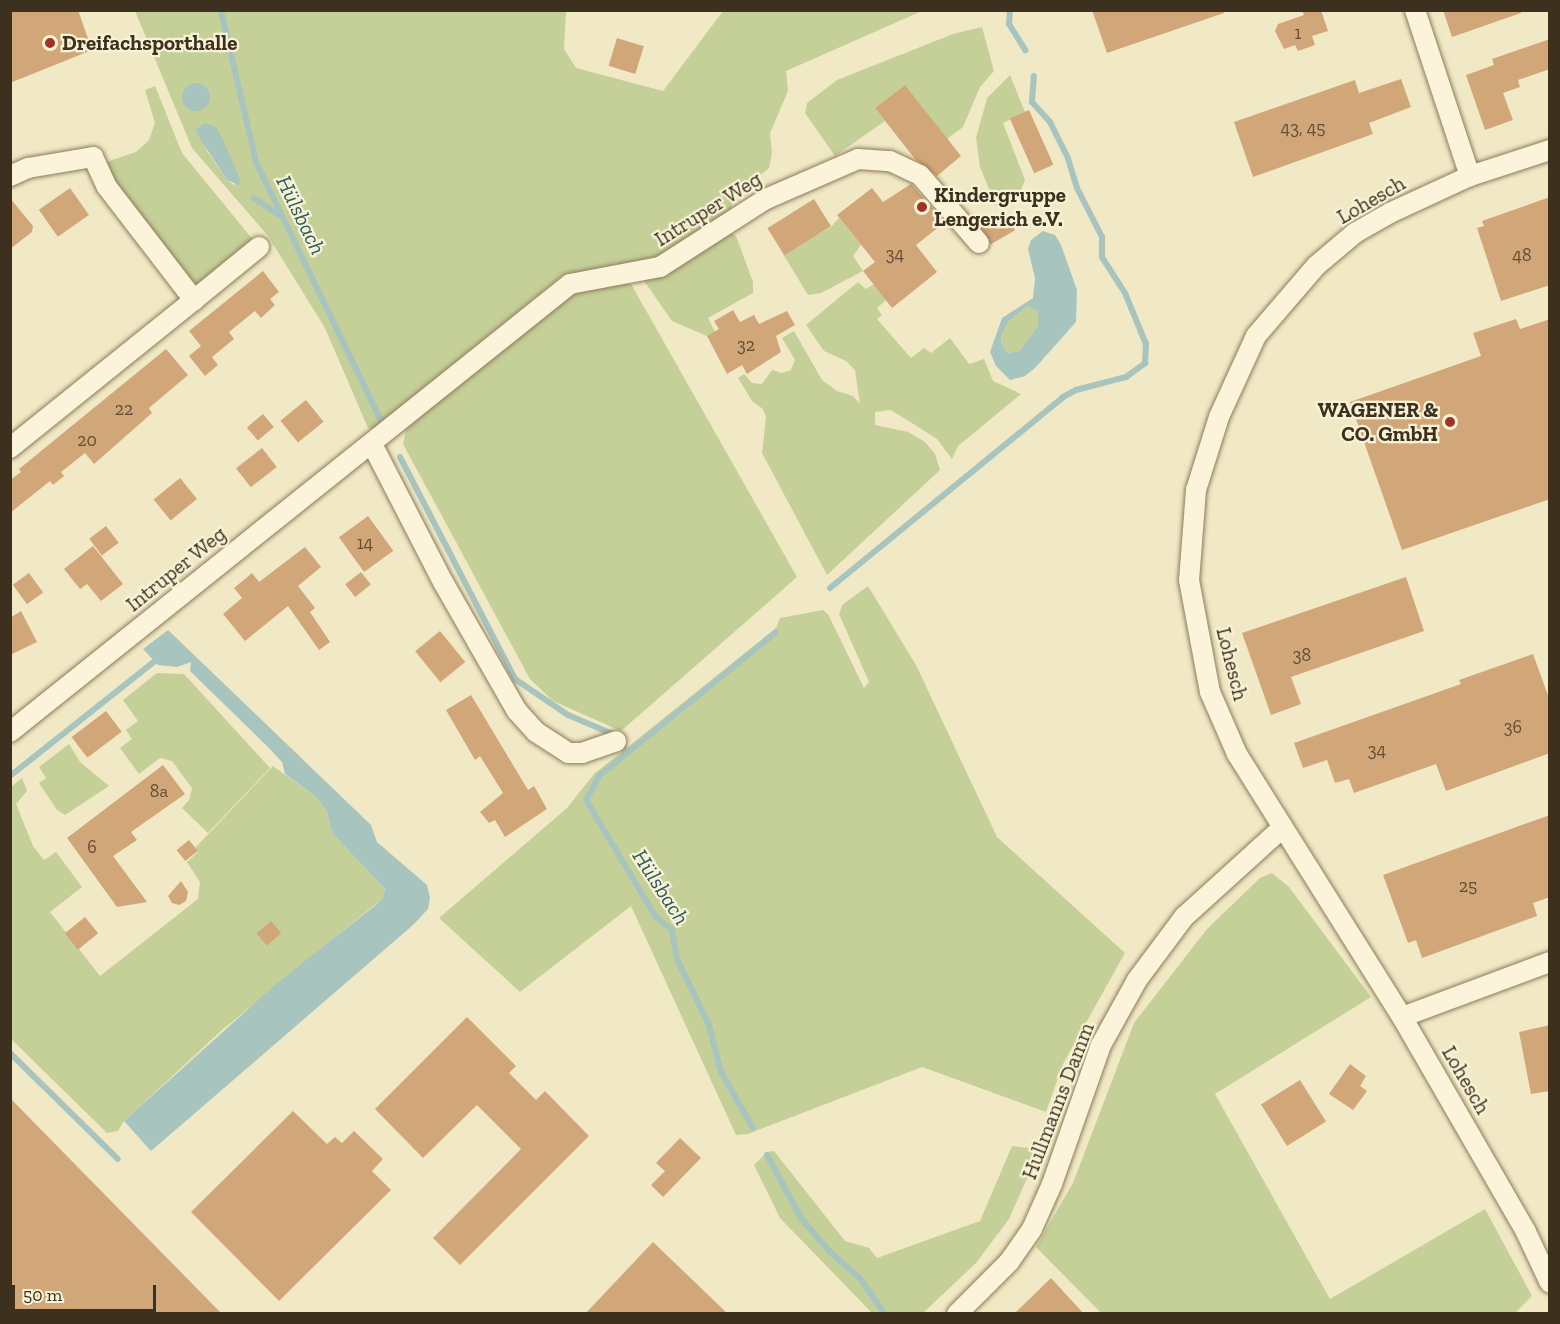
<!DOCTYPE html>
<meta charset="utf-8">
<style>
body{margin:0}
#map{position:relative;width:1560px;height:1324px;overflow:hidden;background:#f1e9c5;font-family:"Zilla Slab",serif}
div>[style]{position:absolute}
.green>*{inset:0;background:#c4d098}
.water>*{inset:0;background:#a7c4bf}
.round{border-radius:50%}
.stream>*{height:6px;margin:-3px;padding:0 3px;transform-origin:3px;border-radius:3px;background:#a7c4bf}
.building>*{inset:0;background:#d1a779;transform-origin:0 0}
.roads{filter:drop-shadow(0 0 2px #8e7b5a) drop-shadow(0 0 2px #8e7b5a)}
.street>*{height:20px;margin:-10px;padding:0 10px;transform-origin:10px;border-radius:10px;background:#fbf4da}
.dots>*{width:16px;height:16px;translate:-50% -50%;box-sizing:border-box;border:3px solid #f8f2d6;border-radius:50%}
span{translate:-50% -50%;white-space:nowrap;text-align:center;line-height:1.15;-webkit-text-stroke:4.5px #f8f2d6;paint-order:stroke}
.number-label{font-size:18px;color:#624e35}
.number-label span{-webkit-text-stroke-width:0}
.poi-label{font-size:21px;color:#3d301e;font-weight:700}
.left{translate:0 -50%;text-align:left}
.right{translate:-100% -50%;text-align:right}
.street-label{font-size:21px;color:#3d301e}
.water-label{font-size:22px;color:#2d5c5e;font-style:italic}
.frame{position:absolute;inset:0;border:12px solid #3d301e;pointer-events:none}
.scale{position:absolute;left:12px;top:1285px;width:144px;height:27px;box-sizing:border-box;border:3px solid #3d301e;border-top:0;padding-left:8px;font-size:18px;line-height:21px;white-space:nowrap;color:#3d301e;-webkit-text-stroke:4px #f8f2d6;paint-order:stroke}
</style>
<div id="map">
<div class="green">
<i style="clip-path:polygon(evenodd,135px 11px,566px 11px,564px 49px,576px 68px,663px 91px,723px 11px,922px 11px,786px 71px,788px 91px,770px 133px,772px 153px,769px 168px,732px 198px,731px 216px,655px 262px,562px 276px,373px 429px,368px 428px,325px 328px,268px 236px,192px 148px,135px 11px,205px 148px,236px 171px,241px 181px,234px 185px,227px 180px,205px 148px)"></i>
<i style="clip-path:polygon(982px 27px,994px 71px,980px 87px,963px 127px,947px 139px,905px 85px,875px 108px,885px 121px,835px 156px,805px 113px,807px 103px,837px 80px,953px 34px)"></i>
<i style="clip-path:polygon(1010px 75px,1025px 112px,1003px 123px,1025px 180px,1020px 192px,996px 206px,980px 167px,976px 138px,987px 98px)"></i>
<i style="clip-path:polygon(155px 86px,182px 153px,254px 241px,201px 285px,190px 282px,112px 185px,103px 163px,136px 152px,149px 140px,155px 123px,145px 90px)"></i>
<i style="clip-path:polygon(839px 218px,861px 245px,853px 256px,863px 271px,821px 293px,808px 295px,783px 254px,831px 227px)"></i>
<i style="clip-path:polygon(731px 233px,736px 236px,753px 282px,753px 293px,708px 318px,715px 332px,707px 336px,672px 321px,642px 278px)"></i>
<i style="clip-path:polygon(858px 282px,866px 289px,874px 284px,886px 300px,877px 308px,882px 315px,877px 319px,911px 358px,924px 348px,931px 353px,950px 338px,969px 364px,984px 359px,993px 381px,1021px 394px,958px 446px,952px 459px,937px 439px,904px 418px,890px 410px,875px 412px,875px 425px,908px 432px,925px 442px,935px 454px,940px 470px,827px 575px,762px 453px,766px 417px,763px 409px,752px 401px,738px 378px,744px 374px,752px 383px,762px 384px,772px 370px,782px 373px,791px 370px,795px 360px,782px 338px,794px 331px,822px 380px,837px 391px,853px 396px,860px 404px,855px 370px,846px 361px,824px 351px,806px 325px)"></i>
<i style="clip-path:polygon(593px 284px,631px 284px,797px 577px,621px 731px,553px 701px,530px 679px,403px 444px,406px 430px,419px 417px,573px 291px)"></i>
<i style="clip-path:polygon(1027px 306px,1038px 312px,1038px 326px,1019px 351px,1007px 353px,1001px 342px,1002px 334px,1009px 321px)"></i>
<i style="clip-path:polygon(868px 586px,916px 665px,997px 837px,1125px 953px,1063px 1064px,1046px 1112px,922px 1067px,748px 1134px,736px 1135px,631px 906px,520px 992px,439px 918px,567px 808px,594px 774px,776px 628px,780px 618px,823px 610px,828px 614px,864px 688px,869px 682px,839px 614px,842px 605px)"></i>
<i style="clip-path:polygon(157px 673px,184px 674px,270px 768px,208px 833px,182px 808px,189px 800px,192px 788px,172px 761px,160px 758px,139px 774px,120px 748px,132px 739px,126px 730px,138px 721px,123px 700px)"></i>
<i style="clip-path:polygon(69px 744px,80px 762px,109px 786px,65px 815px,57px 810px,39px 783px,46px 778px,39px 767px)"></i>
<i style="clip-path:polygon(273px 766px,316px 797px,327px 812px,332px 833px,385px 889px,383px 898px,221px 1031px,124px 1121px,118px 1131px,107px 1133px,11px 1039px,10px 788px,22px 778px,27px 791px,16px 804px,33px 846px,44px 860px,56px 852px,82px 887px,50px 912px,100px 976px,198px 899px,200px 882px,187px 862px,198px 852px,195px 848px)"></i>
<i style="clip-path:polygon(1272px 873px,1289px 887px,1371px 997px,1215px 1094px,1330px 1299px,1485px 1209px,1532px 1296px,1515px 1313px,1101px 1313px,1036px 1247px,1073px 1183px,1134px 1023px,1207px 929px,1260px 878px)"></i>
<i style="clip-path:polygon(1012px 1146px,1040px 1149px,1009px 1219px,976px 1263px,923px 1313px,872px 1313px,780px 1218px,754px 1165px,767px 1152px,774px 1151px,845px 1241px,869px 1248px,877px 1258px,980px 1221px)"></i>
</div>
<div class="water">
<i class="round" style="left:182px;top:83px;width:28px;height:28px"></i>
<i style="clip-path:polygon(205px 123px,216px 127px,223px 140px,241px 181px,238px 185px,227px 180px,199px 137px,196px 129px)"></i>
<i style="clip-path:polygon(evenodd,1043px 231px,1055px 235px,1061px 245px,1077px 290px,1076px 322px,1035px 368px,1025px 376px,1010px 380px,996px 366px,990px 352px,1002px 318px,1033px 298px,1035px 278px,1028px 249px,1031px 240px,1043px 231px,1027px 306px,1038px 312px,1038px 326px,1019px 351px,1007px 353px,1001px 342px,1002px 334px,1009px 321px,1027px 306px)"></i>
<i style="clip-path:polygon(168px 630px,371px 825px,377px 842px,427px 885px,430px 898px,428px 909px,413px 925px,151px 1151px,124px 1121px,276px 984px,372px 908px,383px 898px,385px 889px,332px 833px,327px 812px,316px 797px,285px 774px,282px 762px,269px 748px,190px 671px,191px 662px,177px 667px,158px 665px,143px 649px)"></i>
</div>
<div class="stream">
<i style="left:1010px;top:10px;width:14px;rotate:94deg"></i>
<i style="left:1009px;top:24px;width:31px;rotate:58deg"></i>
<i style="left:221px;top:11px;width:155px;rotate:76.9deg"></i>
<i style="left:256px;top:162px;width:290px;rotate:64.2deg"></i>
<i style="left:254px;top:198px;width:29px;rotate:34deg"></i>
<i style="left:400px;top:457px;width:250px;rotate:62.6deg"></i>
<i style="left:515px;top:679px;width:64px;rotate:34.2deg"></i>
<i style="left:568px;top:715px;width:51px;rotate:23.1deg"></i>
<i style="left:830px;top:588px;width:301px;rotate:-39.3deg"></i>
<i style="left:1063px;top:397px;width:15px;rotate:-28deg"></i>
<i style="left:1076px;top:390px;width:52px;rotate:-14.6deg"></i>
<i style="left:1126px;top:377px;width:24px;rotate:-36deg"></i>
<i style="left:1145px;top:363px;width:19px;rotate:-87deg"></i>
<i style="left:1146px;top:344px;width:55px;rotate:-112.4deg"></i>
<i style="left:1125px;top:293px;width:43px;rotate:-122.6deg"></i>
<i style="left:1102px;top:257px;width:20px;rotate:-90deg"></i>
<i style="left:1102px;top:237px;width:55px;rotate:-117deg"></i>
<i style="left:1077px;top:188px;width:31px;rotate:-107deg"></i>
<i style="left:1068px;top:158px;width:40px;rotate:-116.6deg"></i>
<i style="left:1050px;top:122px;width:27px;rotate:-132deg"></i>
<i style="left:1032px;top:102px;width:26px;rotate:-86deg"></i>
<i style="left:623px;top:745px;width:9px;rotate:72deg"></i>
<i style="left:626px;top:754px;width:35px;rotate:141deg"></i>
<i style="left:599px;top:776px;width:27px;rotate:118deg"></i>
<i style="left:586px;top:800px;width:136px;rotate:59.1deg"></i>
<i style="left:656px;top:917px;width:21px;rotate:39deg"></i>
<i style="left:672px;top:930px;width:29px;rotate:80deg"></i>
<i style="left:677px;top:959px;width:73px;rotate:64.1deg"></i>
<i style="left:709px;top:1025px;width:49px;rotate:75.7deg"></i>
<i style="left:721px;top:1072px;width:64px;rotate:60.3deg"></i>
<i style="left:626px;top:754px;width:193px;rotate:-39.1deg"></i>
<i style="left:10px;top:776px;width:184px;rotate:-38.4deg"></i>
<i style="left:10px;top:1053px;width:151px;rotate:44.5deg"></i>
<i style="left:767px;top:1155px;width:72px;rotate:61.6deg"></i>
<i style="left:801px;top:1218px;width:46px;rotate:49.4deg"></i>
<i style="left:831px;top:1253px;width:37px;rotate:41deg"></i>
<i style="left:859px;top:1277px;width:45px;rotate:54.9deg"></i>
</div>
<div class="building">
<i style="clip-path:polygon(10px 10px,78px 10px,92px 50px,10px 83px)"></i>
<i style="clip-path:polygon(1092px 10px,1224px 10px,1224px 13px,1107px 53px)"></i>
<i style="clip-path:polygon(1302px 10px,1321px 10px,1328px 31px,1312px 36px,1315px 45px,1298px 51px,1295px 45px,1284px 49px,1275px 31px,1278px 24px,1304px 15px)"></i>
<i style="clip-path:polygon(1443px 10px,1520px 10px,1521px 13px,1452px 37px)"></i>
<i style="left:617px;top:38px;width:28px;height:29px;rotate:17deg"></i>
<i style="clip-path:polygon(1550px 39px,1550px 69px,1518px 80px,1520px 87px,1503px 93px,1513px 120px,1485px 130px,1466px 75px,1494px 65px,1492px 59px)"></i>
<i style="clip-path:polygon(1401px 79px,1411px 107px,1369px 123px,1373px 134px,1253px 177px,1234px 122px,1355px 80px,1359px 93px)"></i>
<i style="clip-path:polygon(905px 85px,961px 156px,937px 176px,915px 159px,875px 108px)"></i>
<i style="left:1029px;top:110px;width:60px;height:21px;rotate:66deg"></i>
<i style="clip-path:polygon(911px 184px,945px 222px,916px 245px,937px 272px,892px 308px,863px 271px,875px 262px,837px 215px,872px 188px,883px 202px)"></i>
<i style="left:70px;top:188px;width:33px;height:38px;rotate:55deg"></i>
<i style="clip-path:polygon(1550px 197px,1550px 285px,1501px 301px,1477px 228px,1484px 226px,1482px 221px)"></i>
<i style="clip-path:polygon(10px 198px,33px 226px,32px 232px,10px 249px)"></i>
<i style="left:814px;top:199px;width:32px;height:55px;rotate:58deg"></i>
<i style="left:1005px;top:213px;width:20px;height:28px;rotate:60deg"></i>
<i style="clip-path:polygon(263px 271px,279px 292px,270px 299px,275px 305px,261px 318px,255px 311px,229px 332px,234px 339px,212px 357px,218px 365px,205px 376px,189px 356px,201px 346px,189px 331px)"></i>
<i style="clip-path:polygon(733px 310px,740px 322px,754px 315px,759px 324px,787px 311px,795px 325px,776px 336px,781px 352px,747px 374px,742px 365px,727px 374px,707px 336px,719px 329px,714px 321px)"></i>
<i style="clip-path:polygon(1516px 319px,1520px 329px,1550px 319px,1550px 499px,1402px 550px,1350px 402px,1481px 356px,1473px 333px)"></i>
<i style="clip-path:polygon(166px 349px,188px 375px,149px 408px,152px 413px,94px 464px,85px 453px,61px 472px,64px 476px,53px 485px,50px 481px,10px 513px,10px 480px,21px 472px,19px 469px)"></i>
<i style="left:306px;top:400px;width:28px;height:33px;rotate:51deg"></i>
<i style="left:263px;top:414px;width:17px;height:21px;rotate:50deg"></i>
<i style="left:262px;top:448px;width:24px;height:33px;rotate:52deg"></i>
<i style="left:180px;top:478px;width:27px;height:34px;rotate:51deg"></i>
<i style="left:368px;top:516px;width:43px;height:36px;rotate:54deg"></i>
<i style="left:106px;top:526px;width:21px;height:21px;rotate:53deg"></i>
<i style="clip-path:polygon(93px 546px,123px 584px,101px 601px,87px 584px,80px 589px,64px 569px)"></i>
<i style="clip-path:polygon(305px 547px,321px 567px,298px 586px,315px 608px,310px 612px,330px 642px,319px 650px,288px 606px,245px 641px,223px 614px,242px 598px,234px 588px,252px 573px,259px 582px)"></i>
<i style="left:361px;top:572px;width:16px;height:20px;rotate:52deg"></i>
<i style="left:29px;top:573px;width:24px;height:20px;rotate:54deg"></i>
<i style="clip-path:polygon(1406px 577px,1424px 631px,1291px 677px,1301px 704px,1271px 715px,1242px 633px)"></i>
<i style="clip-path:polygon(21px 611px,37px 642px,10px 655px,10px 618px)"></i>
<i style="left:440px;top:631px;width:40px;height:32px;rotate:51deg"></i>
<i style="clip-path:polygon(1533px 654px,1550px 701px,1550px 753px,1446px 791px,1436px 764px,1354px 793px,1349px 779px,1335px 783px,1327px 760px,1303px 768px,1294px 743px,1461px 684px,1459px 680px)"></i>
<i style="clip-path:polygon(471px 695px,528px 790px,534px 786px,547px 809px,505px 837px,495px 820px,489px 823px,480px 812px,503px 793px,480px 756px,475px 760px,446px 710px)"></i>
<i style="left:106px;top:711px;width:26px;height:43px;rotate:53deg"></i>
<i style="clip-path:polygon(163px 765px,185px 794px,131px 832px,137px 840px,113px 856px,147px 902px,117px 907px,67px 838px)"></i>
<i style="clip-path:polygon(1550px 815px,1550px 897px,1533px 903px,1537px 916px,1422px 958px,1416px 940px,1408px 943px,1383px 875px)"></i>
<i style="left:189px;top:840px;width:14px;height:16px;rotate:51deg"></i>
<i style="clip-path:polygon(181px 881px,188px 892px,186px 901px,179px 905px,172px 903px,168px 896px)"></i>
<i style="left:85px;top:917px;width:21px;height:26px;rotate:51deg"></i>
<i style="left:271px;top:921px;width:16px;height:19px;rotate:50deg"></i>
<i style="clip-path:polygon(467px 1017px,516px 1066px,509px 1073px,536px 1100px,545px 1091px,589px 1136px,460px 1265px,433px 1238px,521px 1149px,477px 1105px,423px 1158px,375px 1109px)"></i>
<i style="clip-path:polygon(1550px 1025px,1550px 1091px,1531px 1094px,1519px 1032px)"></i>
<i style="clip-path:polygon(1350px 1064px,1366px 1076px,1360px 1086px,1367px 1091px,1353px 1110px,1329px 1094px)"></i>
<i style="left:1300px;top:1080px;width:49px;height:46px;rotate:58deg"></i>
<i style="clip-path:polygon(10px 1098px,222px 1314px,10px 1314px)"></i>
<i style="clip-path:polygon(293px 1111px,327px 1144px,335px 1137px,342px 1143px,354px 1131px,383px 1159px,372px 1171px,391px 1190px,279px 1301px,191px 1212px)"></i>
<i style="clip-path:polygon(680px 1138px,701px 1158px,663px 1197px,651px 1185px,665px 1171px,656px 1163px)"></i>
<i style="clip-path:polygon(653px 1242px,728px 1314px,585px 1314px)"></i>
<i style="clip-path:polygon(1051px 1278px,1084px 1314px,1014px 1314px)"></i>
</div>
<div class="roads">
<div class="street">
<i style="left:1415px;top:10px;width:175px;rotate:71.7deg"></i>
<i style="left:1550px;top:150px;width:84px;rotate:162deg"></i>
<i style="left:1470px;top:176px;width:88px;rotate:155.2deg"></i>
<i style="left:1390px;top:213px;width:40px;rotate:150.3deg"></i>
<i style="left:1355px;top:233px;width:51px;rotate:139.8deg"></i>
<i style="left:1316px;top:266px;width:92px;rotate:130.6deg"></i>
<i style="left:1256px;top:336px;width:89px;rotate:114.6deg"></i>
<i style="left:1219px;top:417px;width:77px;rotate:107.5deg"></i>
<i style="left:1196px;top:490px;width:90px;rotate:94.4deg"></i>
<i style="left:1189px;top:580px;width:114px;rotate:79.4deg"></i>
<i style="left:1210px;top:692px;width:68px;rotate:66.5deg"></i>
<i style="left:1237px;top:754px;width:310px;rotate:57.9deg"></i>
<i style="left:1402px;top:1017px;width:248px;rotate:60deg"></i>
<i style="left:1526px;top:1232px;width:56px;rotate:64.8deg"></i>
<i style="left:10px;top:176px;width:20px;rotate:-24deg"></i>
<i style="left:28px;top:168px;width:66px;rotate:-9.6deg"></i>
<i style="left:93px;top:157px;width:33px;rotate:65deg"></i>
<i style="left:107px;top:187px;width:143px;rotate:52.4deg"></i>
<i style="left:194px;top:300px;width:236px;rotate:141.2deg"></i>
<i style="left:194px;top:300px;width:84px;rotate:-39.2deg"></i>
<i style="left:372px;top:444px;width:155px;rotate:62.8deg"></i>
<i style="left:443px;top:582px;width:149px;rotate:60.2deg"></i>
<i style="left:517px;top:711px;width:28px;rotate:48deg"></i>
<i style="left:536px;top:732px;width:38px;rotate:33deg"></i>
<i style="left:568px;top:753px;width:14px"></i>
<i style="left:582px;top:753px;width:36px;rotate:-19deg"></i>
<i style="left:10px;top:732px;width:717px;rotate:-38.66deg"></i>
<i style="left:570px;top:284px;width:92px;rotate:-10.7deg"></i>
<i style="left:660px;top:267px;width:126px;rotate:-32.7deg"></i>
<i style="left:766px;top:199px;width:100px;rotate:-23.5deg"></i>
<i style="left:858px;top:159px;width:32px;rotate:4deg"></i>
<i style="left:890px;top:161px;width:33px;rotate:25deg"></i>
<i style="left:920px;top:175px;width:90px;rotate:49.1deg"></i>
<i style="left:1402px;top:1017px;width:158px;rotate:-20.4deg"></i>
<i style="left:957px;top:1314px;width:74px;rotate:-45deg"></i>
<i style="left:1009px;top:1262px;width:40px;rotate:-55.1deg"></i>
<i style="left:1032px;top:1229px;width:49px;rotate:-66deg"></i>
<i style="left:1052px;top:1184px;width:147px;rotate:-70.6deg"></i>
<i style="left:1101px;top:1045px;width:74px;rotate:-61deg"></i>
<i style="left:1137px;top:980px;width:79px;rotate:-53.3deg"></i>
<i style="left:1184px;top:917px;width:131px;rotate:-42.2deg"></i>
</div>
</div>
<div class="dots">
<i style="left:50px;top:43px;background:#a13226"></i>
<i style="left:922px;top:207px;background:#a13226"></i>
<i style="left:1450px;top:422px;background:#a13226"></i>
</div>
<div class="number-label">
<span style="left:1298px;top:33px">1</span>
<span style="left:1303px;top:128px">43, 45</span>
<span style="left:895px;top:254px">34</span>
<span style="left:1522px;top:255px">48</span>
<span style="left:746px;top:345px">32</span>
<span style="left:124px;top:409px">22</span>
<span style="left:87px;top:440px">20</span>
<span style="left:365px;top:543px">14</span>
<span style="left:1302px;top:655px">38</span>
<span style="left:1513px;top:727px">36</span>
<span style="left:1377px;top:750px">34</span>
<span style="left:159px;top:791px">8a</span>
<span style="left:92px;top:847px">6</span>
<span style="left:1468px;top:886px">25</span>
</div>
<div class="poi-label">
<span class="left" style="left:62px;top:43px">Dreifachsporthalle</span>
<span class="left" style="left:934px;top:207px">Kindergruppe<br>Lengerich e.V.</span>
<span class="right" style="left:1438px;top:422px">WAGENER &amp;<br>CO. GmbH</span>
</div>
<div class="street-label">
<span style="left:1371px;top:200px;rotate:-30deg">Lohesch</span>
<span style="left:708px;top:209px;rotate:-32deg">Intruper Weg</span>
<span style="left:176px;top:569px;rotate:-39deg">Intruper Weg</span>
<span style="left:1232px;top:664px;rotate:76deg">Lohesch</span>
<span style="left:1466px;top:1080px;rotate:60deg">Lohesch</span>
<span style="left:1058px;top:1101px;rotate:-69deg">Hullmanns Damm</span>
</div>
<div class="water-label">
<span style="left:301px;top:215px;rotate:64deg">Hülsbach</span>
<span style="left:661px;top:887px;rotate:57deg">Hülsbach</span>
</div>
<div class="frame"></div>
<div class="scale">50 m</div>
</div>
